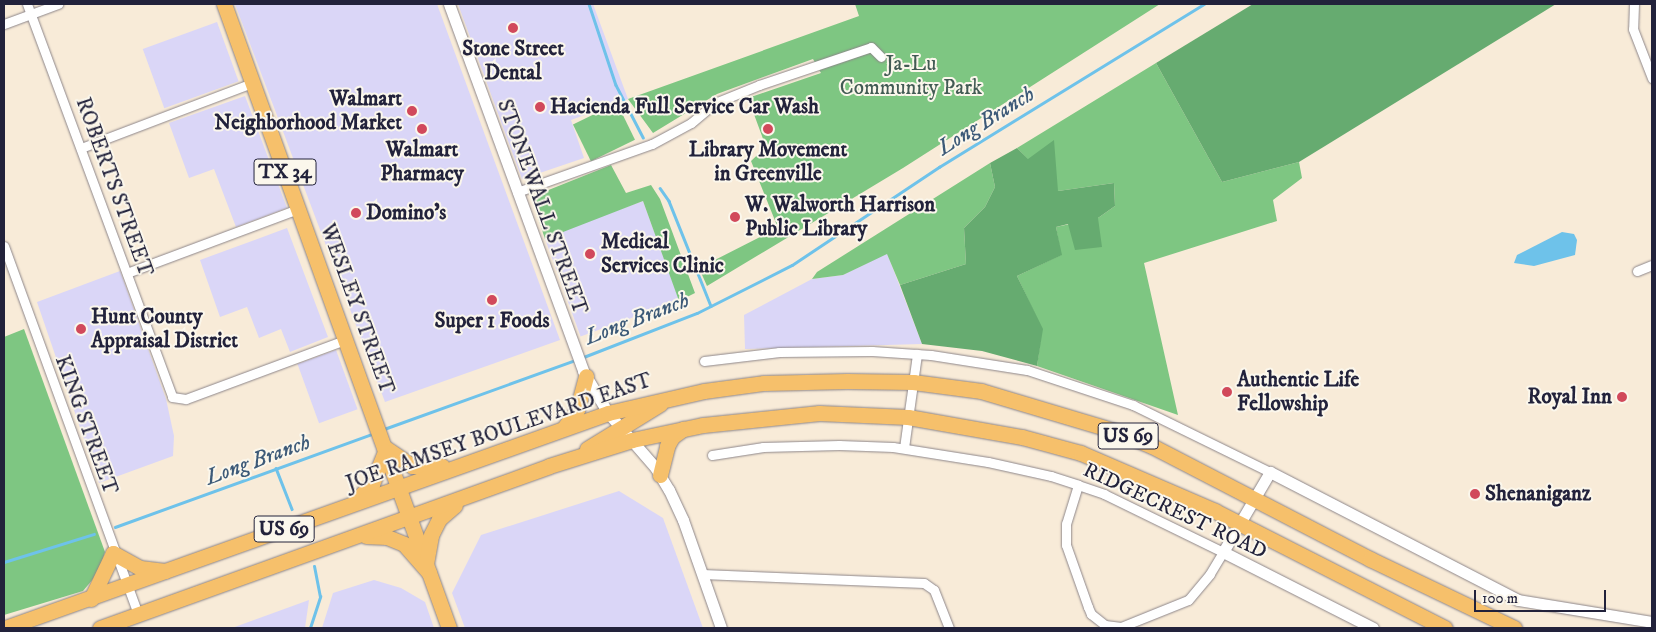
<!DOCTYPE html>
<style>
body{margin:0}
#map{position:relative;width:1656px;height:632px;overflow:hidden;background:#f8ebd8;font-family:"IM FELL DW Pica",serif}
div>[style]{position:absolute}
.built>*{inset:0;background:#dad6f7;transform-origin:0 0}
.green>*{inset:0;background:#7ec682;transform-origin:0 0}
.forest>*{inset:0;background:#66ab70}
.water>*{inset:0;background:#6ec2ea}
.stream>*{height:2.5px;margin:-1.25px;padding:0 1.25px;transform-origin:1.25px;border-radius:1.25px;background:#6ec2ea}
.roads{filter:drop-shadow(0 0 1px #8d868a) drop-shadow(0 0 1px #8d868a)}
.minor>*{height:9px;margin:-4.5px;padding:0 4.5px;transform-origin:4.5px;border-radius:4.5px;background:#fff}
.tertiary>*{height:11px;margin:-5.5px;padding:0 5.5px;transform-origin:5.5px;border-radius:5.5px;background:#fff}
.primary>*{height:15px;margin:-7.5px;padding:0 7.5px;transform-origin:7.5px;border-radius:7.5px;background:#f6c06b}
.trunk>*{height:15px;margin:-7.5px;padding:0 7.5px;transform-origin:7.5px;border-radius:7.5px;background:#f6c06b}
.dots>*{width:14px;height:14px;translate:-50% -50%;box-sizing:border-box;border:2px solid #fbf7ec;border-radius:50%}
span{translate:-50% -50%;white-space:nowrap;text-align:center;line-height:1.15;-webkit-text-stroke:4px #fbf7ec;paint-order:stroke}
.shield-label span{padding:1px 4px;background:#fbf7ec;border:1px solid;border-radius:4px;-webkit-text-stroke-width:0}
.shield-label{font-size:20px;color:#22223b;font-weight:700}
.poi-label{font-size:21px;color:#22223b;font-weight:700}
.right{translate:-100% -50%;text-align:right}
.left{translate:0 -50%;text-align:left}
.park-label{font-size:21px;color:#425b54}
.street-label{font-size:21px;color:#22223b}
.water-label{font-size:22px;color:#3d5a78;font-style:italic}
.frame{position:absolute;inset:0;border:5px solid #22223b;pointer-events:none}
.scale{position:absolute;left:1474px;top:590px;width:132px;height:22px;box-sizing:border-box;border:2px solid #22223b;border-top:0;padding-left:6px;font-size:15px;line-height:18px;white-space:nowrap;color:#22223b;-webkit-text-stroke:4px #fbf7ec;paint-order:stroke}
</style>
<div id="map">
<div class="built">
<i style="clip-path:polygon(235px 4px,437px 4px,560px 340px,385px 402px)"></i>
<i style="clip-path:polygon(458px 4px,593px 4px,628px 99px,571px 120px,584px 158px,522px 179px)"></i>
<i style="left:217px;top:22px;width:63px;height:79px;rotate:70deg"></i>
<i style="clip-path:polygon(245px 96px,287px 208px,236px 227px,214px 169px,189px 178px,169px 123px)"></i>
<i style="left:643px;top:201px;width:106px;height:105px;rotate:70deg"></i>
<i style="clip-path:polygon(287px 228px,328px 337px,290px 352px,281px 329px,259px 338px,247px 307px,220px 317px,200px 260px)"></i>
<i style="clip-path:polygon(887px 253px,922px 344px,745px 349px,744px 315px,812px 279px,843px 275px)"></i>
<i style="clip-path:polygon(120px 271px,166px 399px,174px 436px,173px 456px,99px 483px,37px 302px)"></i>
<i style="left:336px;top:350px;width:63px;height:41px;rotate:70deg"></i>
<i style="clip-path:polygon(619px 491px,663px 518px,703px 628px,465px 628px,452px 593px,481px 535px)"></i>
<i style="clip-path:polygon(374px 580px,401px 588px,425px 602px,434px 628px,322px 628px,333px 593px)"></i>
<i style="clip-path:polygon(309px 600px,305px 628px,232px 628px)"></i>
</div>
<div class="green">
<i style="clip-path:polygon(855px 4px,1160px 4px,903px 168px,707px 286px,699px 268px,778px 228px,751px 161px,766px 147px,748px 98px,821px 73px,813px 59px,717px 94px,653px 133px,628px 99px,859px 16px)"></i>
<i style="clip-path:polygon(1156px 63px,1222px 182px,1299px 162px,1302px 178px,1273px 200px,1277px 221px,1144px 263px,1178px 415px,1037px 366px,1042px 329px,1017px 276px,1061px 255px,1056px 227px,1098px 218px,1115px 206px,1114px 183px,1058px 191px,1017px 148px)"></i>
<i style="left:617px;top:103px;width:41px;height:49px;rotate:64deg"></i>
<i style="clip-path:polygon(990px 163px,995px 187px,985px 207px,964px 228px,966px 264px,900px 285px,887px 254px,843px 275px,812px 279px,817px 272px)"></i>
<i style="clip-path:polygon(611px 165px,626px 193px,651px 185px,660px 199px,695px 293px,679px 301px,643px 201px,545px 239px,531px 197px)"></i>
<i style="clip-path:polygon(24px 329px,105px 552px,99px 572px,83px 591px,4px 615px,4px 337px)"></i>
</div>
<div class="forest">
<i style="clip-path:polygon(1253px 4px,1556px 4px,1299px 162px,1222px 182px,1156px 63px)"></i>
<i style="clip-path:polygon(1054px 140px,1058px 191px,1114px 183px,1115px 206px,1098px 218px,1102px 247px,1075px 250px,1068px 224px,1056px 227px,1062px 255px,1017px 276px,1043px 329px,1037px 366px,982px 351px,922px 344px,900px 285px,966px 264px,964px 228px,985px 207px,995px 187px,990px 163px,1017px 148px,1028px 159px)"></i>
</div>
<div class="water">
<i style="clip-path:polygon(1562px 232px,1574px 234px,1577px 240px,1575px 255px,1534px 266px,1514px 263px,1517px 255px)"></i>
</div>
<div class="stream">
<i style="left:589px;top:4px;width:85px;rotate:71.6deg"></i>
<i style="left:616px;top:85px;width:59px;rotate:62.6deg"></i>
<i style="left:660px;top:188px;width:16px;rotate:55deg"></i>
<i style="left:669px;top:201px;width:113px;rotate:68.2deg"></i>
<i style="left:581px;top:358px;width:124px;rotate:-21.2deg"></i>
<i style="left:697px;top:313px;width:106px;rotate:-26.8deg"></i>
<i style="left:792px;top:265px;width:177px;rotate:-33.7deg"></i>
<i style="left:939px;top:167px;width:311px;rotate:-31.6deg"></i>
<i style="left:384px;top:429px;width:204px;rotate:-19.8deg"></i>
<i style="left:276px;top:468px;width:44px;rotate:68.7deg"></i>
<i style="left:115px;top:527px;width:276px;rotate:-19.9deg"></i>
<i style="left:4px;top:562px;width:94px;rotate:-17.3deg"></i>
<i style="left:310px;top:628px;width:33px;rotate:-72deg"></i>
<i style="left:320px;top:597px;width:31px;rotate:-101deg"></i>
</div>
<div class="roads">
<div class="minor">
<i style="left:27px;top:4px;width:419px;rotate:69.7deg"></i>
<i style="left:172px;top:397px;width:14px;rotate:8deg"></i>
<i style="left:186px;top:399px;width:170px;rotate:-20.4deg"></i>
<i style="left:1634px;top:4px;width:25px;rotate:92deg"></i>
<i style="left:1633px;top:29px;width:53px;rotate:68.8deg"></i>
<i style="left:4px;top:24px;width:58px;rotate:-20.3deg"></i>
<i style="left:81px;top:148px;width:183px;rotate:-20.8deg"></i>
<i style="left:517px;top:192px;width:143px;rotate:-19.6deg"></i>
<i style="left:652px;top:144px;width:44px;rotate:-28.3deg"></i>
<i style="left:691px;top:123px;width:31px;rotate:-40deg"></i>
<i style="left:715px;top:103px;width:48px;rotate:-22.2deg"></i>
<i style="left:759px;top:85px;width:118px;rotate:-18.7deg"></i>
<i style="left:871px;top:47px;width:14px;rotate:45deg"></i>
<i style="left:4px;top:246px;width:393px;rotate:70deg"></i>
<i style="left:1637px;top:271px;width:16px;rotate:-22deg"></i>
<i style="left:127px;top:273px;width:183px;rotate:-20.5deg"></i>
<i style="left:704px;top:361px;width:76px;rotate:-6.8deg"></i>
<i style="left:779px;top:352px;width:93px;rotate:-0.6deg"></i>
<i style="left:872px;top:351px;width:59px;rotate:3.9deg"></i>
<i style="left:931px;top:355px;width:97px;rotate:8.9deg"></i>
<i style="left:1027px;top:370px;width:112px;rotate:18.3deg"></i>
<i style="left:1133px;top:405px;width:153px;rotate:26.1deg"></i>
<i style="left:904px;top:448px;width:95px;rotate:-82.1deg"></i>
<i style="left:712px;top:455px;width:52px;rotate:-8.9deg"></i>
<i style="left:763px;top:447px;width:76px;rotate:-1.5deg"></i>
<i style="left:839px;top:445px;width:54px;rotate:2.1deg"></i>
<i style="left:893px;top:447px;width:96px;rotate:9deg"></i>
<i style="left:988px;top:462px;width:65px;rotate:12.5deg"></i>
<i style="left:1051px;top:476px;width:28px;rotate:18deg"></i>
<i style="left:1078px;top:485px;width:28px;rotate:19deg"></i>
<i style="left:1104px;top:494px;width:132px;rotate:26deg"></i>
<i style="left:1223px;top:552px;width:26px;rotate:121deg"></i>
<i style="left:1210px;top:574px;width:34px;rotate:130deg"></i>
<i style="left:1188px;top:600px;width:72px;rotate:158.1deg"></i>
<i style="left:1121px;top:627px;width:16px;rotate:-173deg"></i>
<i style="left:1105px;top:625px;width:18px;rotate:-142deg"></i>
<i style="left:1091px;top:614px;width:8px;rotate:-113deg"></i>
<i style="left:1088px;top:607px;width:66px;rotate:-109.5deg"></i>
<i style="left:1066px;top:545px;width:21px;rotate:-90deg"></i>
<i style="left:1066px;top:524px;width:41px;rotate:-72.9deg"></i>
<i style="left:702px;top:574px;width:222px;rotate:2.3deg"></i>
<i style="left:924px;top:583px;width:12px;rotate:35deg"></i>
<i style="left:934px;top:590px;width:41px;rotate:68.5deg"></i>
</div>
<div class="tertiary">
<i style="left:449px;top:4px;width:391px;rotate:69.9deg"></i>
<i style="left:583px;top:371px;width:49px;rotate:59.2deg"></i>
<i style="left:608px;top:413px;width:72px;rotate:49deg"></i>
<i style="left:655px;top:467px;width:27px;rotate:59deg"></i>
<i style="left:669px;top:490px;width:33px;rotate:65deg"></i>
<i style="left:683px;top:520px;width:114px;rotate:70.6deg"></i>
<i style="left:1373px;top:628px;width:168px;rotate:-153.1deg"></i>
<i style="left:1223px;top:552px;width:93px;rotate:-59.6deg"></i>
<i style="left:1270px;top:472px;width:279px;rotate:27.3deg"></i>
<i style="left:1518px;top:600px;width:136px;rotate:9.3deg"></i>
</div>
<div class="primary">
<i style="left:224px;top:4px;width:663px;rotate:70.17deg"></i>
</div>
<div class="trunk">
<i style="left:564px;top:428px;width:22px;rotate:-54deg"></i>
<i style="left:577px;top:410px;width:35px;rotate:-75deg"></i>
<i style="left:384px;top:447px;width:34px;rotate:34deg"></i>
<i style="left:412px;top:466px;width:30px"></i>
<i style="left:587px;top:449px;width:86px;rotate:-31.7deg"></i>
<i style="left:660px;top:475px;width:30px;rotate:-76deg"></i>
<i style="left:667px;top:446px;width:10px;rotate:-61deg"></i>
<i style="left:672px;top:437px;width:14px;rotate:-36deg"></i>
<i style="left:356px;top:500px;width:23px;rotate:-45deg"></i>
<i style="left:372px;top:484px;width:35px;rotate:-68deg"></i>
<i style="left:366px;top:536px;width:21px;rotate:3deg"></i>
<i style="left:387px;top:537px;width:18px;rotate:22deg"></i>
<i style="left:404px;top:544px;width:38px;rotate:49deg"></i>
<i style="left:426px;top:564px;width:29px;rotate:-80deg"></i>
<i style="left:431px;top:535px;width:18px;rotate:-63deg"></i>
<i style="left:439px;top:519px;width:21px;rotate:-41deg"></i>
<i style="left:91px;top:599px;width:51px;rotate:-64.4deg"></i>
<i style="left:113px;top:553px;width:31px;rotate:29deg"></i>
<i style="left:140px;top:568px;width:25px;rotate:7deg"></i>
<i style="left:5px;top:628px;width:640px;rotate:-19.62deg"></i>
<i style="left:608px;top:413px;width:98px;rotate:-12.9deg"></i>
<i style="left:704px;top:391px;width:61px;rotate:-7.6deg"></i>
<i style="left:764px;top:383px;width:83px;rotate:-1.4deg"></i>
<i style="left:847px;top:381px;width:66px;rotate:0.9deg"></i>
<i style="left:913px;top:382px;width:69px;rotate:7.5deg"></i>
<i style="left:981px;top:391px;width:137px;rotate:16.6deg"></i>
<i style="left:1112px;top:430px;width:43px;rotate:21.8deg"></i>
<i style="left:1152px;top:446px;width:246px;rotate:27.4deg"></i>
<i style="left:1370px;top:559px;width:160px;rotate:25.6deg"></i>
<i style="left:100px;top:628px;width:477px;rotate:-19.8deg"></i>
<i style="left:549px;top:466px;width:87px;rotate:-17.4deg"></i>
<i style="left:632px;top:440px;width:73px;rotate:-11.9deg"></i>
<i style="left:703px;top:425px;width:117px;rotate:-5.9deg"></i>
<i style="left:819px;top:413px;width:89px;rotate:2.6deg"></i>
<i style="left:908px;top:417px;width:116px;rotate:10deg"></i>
<i style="left:1022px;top:437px;width:61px;rotate:15.2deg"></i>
<i style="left:1081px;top:453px;width:146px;rotate:23.4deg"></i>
<i style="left:1215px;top:511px;width:258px;rotate:27deg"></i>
</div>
</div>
<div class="dots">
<i style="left:513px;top:28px;background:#d1495b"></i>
<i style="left:540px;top:107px;background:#d1495b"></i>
<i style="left:412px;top:111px;background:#d1495b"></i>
<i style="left:422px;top:129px;background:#d1495b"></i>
<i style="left:768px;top:129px;background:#d1495b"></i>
<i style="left:356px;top:213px;background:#d1495b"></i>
<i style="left:735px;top:217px;background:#d1495b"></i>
<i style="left:590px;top:254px;background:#d1495b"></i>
<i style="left:492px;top:300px;background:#d1495b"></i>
<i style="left:81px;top:329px;background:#d1495b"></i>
<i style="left:1227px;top:392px;background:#d1495b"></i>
<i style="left:1622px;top:397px;background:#d1495b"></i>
<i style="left:1475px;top:494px;background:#d1495b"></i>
</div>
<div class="shield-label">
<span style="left:285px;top:172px">TX 34</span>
<span style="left:1128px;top:436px">US 69</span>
<span style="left:284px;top:529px">US 69</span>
</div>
<div class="poi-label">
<span style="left:513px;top:61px">Stone Street<br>Dental</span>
<span class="right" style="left:402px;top:111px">Walmart<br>Neighborhood Market</span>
<span class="left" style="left:550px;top:107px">Hacienda Full Service Car Wash</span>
<span style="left:422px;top:162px">Walmart<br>Pharmacy</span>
<span style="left:768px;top:162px">Library Movement<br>in Greenville</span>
<span class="left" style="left:745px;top:217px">W. Walworth Harrison<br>Public Library</span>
<span class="left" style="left:366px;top:213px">Domino's</span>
<span class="left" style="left:601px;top:254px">Medical<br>Services Clinic</span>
<span class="left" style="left:91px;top:329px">Hunt County<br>Appraisal District</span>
<span style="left:492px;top:321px">Super 1 Foods</span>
<span class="left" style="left:1237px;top:392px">Authentic Life<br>Fellowship</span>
<span class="right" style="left:1612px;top:397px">Royal Inn</span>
<span class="left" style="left:1485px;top:494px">Shenaniganz</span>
</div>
<div class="park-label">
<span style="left:911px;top:76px">Ja-Lu<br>Community Park</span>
</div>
<div class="street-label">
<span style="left:114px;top:187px;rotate:70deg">ROBERTS STREET</span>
<span style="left:542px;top:207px;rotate:70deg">STONEWALL STREET</span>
<span style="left:357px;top:309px;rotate:70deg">WESLEY STREET</span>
<span style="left:86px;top:425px;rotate:70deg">KING STREET</span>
<span style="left:499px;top:432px;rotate:-19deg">JOE RAMSEY BOULEVARD EAST</span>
<span style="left:1175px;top:511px;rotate:25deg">RIDGECREST ROAD</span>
</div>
<div class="water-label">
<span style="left:986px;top:121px;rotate:-32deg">Long Branch</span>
<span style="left:637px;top:319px;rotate:-21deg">Long Branch</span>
<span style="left:258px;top:460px;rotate:-20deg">Long Branch</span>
</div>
<div class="frame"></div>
<div class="scale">100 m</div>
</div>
